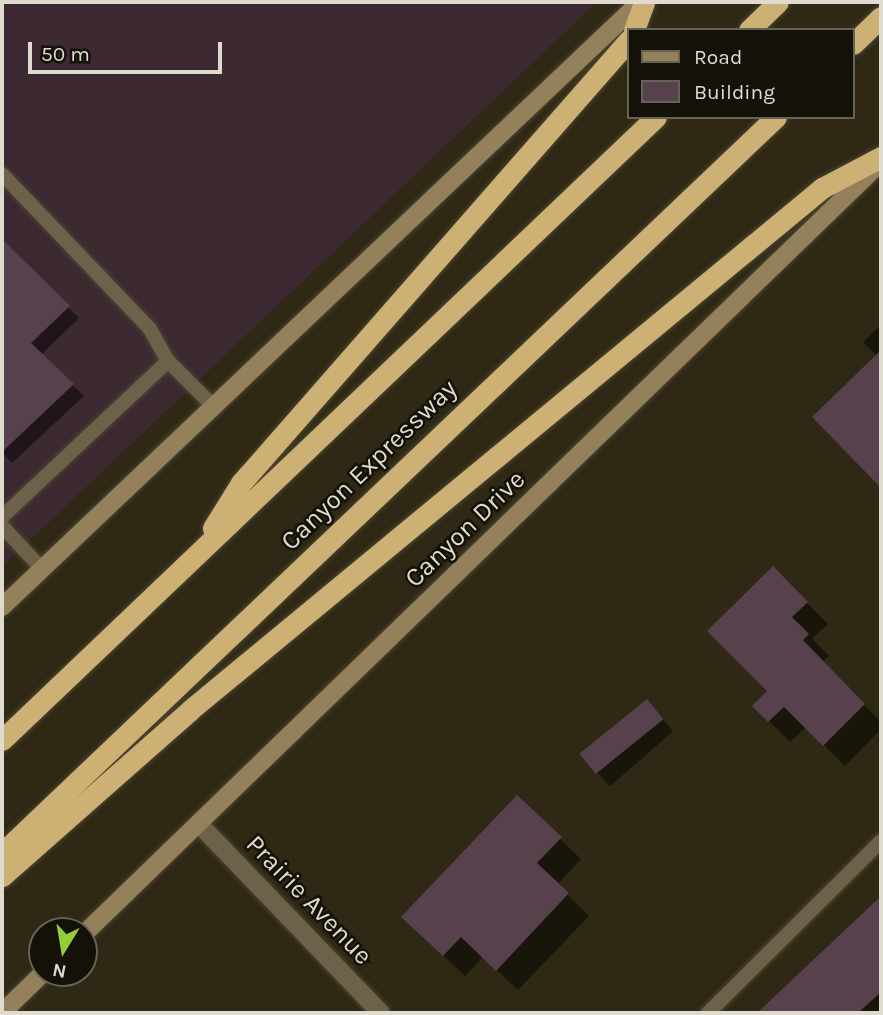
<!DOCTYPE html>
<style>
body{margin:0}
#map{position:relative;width:883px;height:1015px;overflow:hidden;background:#2e2814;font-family:Karla,sans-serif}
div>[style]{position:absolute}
.commercial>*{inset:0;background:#3c2931}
.shadow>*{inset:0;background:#0007;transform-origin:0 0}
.building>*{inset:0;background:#56414d;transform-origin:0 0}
.roads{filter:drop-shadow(0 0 2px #4a4532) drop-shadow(0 0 2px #4a4532)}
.service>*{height:14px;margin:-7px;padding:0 7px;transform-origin:7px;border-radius:7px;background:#6d614a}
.minor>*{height:18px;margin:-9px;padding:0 9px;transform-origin:9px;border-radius:9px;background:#6d614a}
.secondary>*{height:18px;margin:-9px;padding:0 9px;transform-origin:9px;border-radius:9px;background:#94815b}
.motorway>*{height:21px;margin:-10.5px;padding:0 10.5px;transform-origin:10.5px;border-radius:10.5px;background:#cdb073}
span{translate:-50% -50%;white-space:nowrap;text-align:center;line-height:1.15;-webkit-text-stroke:5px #141108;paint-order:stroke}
.street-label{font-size:26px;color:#dfdbcf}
.frame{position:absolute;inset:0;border:4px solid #dfdbcf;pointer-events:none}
.legend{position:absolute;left:627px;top:28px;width:228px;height:91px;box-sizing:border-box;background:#141108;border:2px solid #656258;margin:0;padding:9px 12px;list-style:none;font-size:21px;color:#dfdbcf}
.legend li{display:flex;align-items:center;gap:14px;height:35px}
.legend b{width:35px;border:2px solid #656258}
.north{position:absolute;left:28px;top:917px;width:70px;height:70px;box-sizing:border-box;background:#141108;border:2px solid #656258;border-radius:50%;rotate:191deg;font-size:19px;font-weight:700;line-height:28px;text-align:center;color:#dfdbcf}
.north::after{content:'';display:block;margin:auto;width:24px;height:32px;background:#95cc3b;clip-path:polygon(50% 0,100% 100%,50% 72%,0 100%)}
.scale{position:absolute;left:28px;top:42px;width:194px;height:32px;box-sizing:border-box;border:4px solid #dfdbcf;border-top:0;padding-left:9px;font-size:21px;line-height:24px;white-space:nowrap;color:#dfdbcf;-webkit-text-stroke:5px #141108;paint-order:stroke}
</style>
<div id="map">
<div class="commercial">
<i style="clip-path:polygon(2px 2px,597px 2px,2px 567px)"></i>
</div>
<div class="shadow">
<i style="clip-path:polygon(2px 241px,79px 318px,41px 355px,84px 396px,12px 463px,2px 452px)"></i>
<i style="clip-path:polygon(881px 325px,881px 485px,814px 417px,877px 356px,863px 342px)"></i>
<i style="clip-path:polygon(773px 569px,828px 624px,812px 639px,829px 656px,822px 662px,881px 722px,881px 729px,845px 766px,806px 727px,790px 742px,754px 706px,770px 691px)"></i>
<i style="left:647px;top:701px;width:40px;height:84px;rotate:49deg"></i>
<i style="clip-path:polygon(560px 839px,581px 859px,557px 885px,589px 916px,518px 990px,483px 957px,465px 976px,424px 937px)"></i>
<i style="clip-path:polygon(881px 897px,881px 1013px,760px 1013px)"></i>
</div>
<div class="building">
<i style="clip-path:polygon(2px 239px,70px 306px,31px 343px,74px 384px,2px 452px)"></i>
<i style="clip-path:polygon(881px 350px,881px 488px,812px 417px)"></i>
<i style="clip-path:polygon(773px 566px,808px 602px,792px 617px,809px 634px,803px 640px,865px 704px,823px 746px,784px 707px,768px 722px,752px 706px,767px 691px,707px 631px)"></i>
<i style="left:647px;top:699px;width:26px;height:87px;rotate:51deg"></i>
<i style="clip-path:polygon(517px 795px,562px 837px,537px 863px,569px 893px,496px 971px,461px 937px,443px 956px,401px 917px)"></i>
<i style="clip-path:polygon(881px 896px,881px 992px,858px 1013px,757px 1013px)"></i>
</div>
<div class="roads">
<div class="service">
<i style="left:2px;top:174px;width:214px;rotate:46.3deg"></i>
<i style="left:150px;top:329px;width:37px;rotate:61deg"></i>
<i style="left:2px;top:517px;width:228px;rotate:-43.2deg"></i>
<i style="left:168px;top:361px;width:64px;rotate:45deg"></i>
<i style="left:2px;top:526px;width:59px;rotate:47.1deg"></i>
<i style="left:708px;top:1013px;width:244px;rotate:-44.8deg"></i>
</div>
<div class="minor">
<i style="left:199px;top:824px;width:262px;rotate:46.1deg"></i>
</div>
<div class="secondary">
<i style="left:2px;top:607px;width:879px;rotate:-43.48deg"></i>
<i style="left:84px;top:934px;width:1110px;rotate:-44.09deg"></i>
<i style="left:2px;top:1013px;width:57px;rotate:-44.3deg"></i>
</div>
<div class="motorway">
<i style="left:634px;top:30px;width:30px;rotate:-70deg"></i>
<i style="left:749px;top:30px;width:40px;rotate:-44deg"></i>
<i style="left:853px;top:44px;width:39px;rotate:-44deg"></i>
<i style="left:213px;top:528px;width:53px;rotate:-58.1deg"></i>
<i style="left:241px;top:483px;width:589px;rotate:-48.79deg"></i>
<i style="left:2px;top:740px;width:903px;rotate:-43.61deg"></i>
<i style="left:2px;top:853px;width:1068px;rotate:-43.56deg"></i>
<i style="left:2px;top:876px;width:251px;rotate:-41.4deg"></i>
<i style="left:190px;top:710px;width:820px;rotate:-39.55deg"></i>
<i style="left:822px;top:188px;width:67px;rotate:-27.7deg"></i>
</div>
</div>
<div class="street-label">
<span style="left:369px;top:465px;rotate:-44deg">Canyon Expressway</span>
<span style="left:465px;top:529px;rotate:-44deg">Canyon Drive</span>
<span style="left:309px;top:900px;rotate:46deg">Prairie Avenue</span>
</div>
<div class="frame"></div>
<ul class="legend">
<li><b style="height:9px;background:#94815b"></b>Road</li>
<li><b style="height:19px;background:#56414d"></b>Building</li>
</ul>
<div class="north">N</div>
<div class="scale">50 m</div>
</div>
